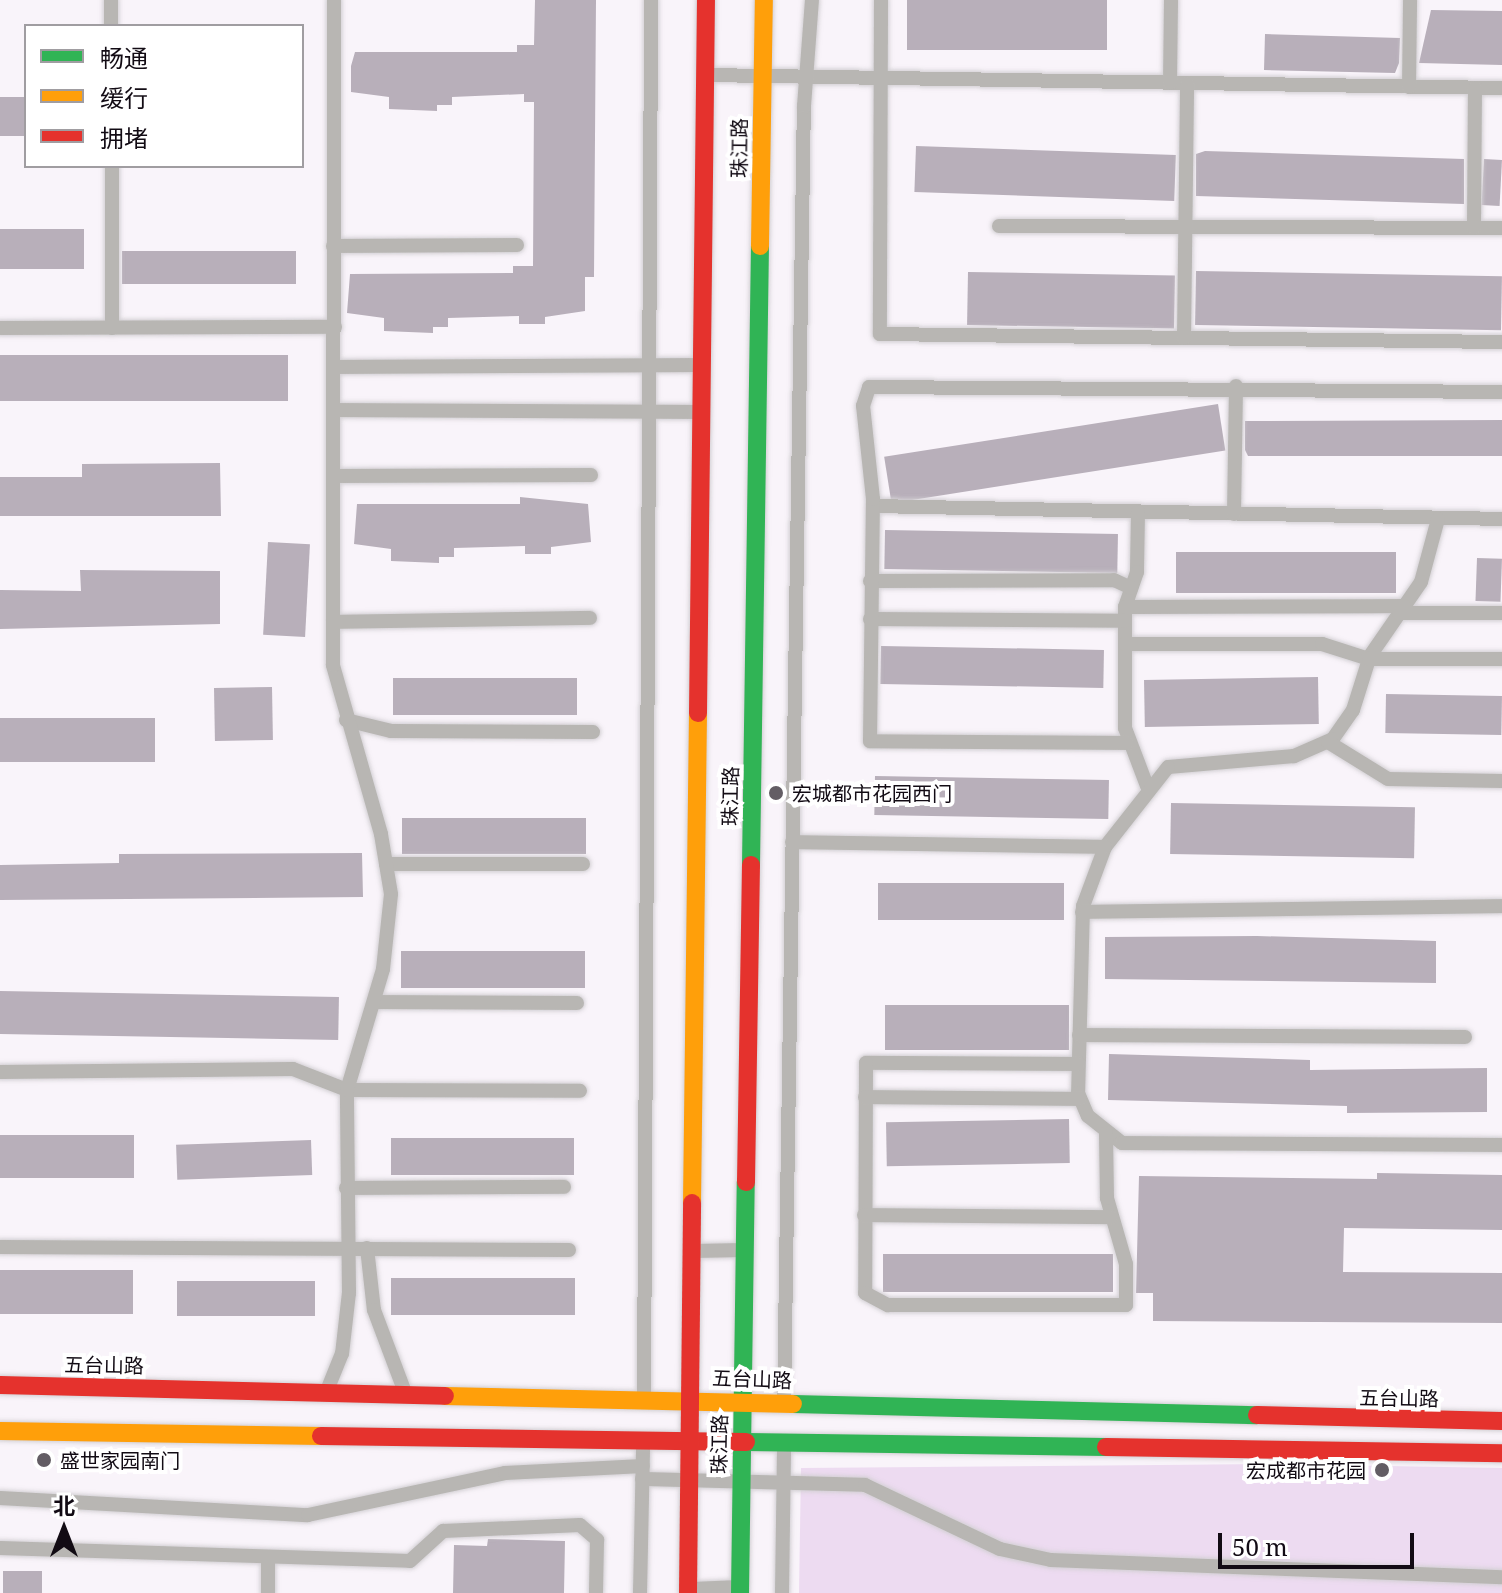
<!DOCTYPE html>
<meta charset="utf-8">
<style>
body{margin:0}
#map{position:relative;width:1502px;height:1593px;overflow:hidden;background:#f9f4fa;font-family:"Noto Serif","Noto Sans SC",serif}
div>[style]{position:absolute}
.green>*{inset:0;background:#eddbf1}
.building>*{inset:0;background:#b8afba;transform-origin:0 0}
.roads{filter:drop-shadow(0 0 2px #d3d0d4) drop-shadow(0 0 2px #d3d0d4)}
.lane>*{height:14px;margin:-7px;padding:0 7px;transform-origin:7px;border-radius:7px;background:#b8b6b3}
.fast>*{height:18px;margin:-9px;padding:0 9px;transform-origin:9px;border-radius:9px;background:#30b455}
.slow>*{height:18px;margin:-9px;padding:0 9px;transform-origin:9px;border-radius:9px;background:#ff9f0a}
.jam>*{height:18px;margin:-9px;padding:0 9px;transform-origin:9px;border-radius:9px;background:#e5322d}
.dots>*{width:22px;height:22px;translate:-50% -50%;box-sizing:border-box;border:4px solid #fff;border-radius:50%}
span{translate:-50% -50%;white-space:nowrap;text-align:center;line-height:1.15;-webkit-text-stroke:8px #fff;paint-order:stroke}
.street-label{font-size:20px;color:#120b14}
.poi-label{font-size:20px;color:#120b14}
.left{translate:0 -50%;text-align:left}
.right{translate:-100% -50%;text-align:right}
.legend{position:absolute;left:24px;top:24px;width:280px;height:144px;box-sizing:border-box;background:#fff;border:2px solid #a09da1;margin:0;padding:10px 14px;list-style:none;font-size:24px;color:#120b14}
.legend li{display:flex;align-items:center;gap:16px;height:40px}
.legend b{width:40px;border:2px solid #a09da1}
.north{position:absolute;left:24px;top:1489px;width:80px;height:80px;-webkit-text-stroke:6px #fff;paint-order:stroke;rotate:0deg;font-size:22px;font-weight:700;line-height:32px;text-align:center;color:#120b14}
.north::after{content:'';display:block;margin:auto;width:28px;height:36px;background:#120b14;clip-path:polygon(50% 0,100% 100%,50% 72%,0 100%)}
.scale{position:absolute;left:1218px;top:1533px;width:196px;height:36px;box-sizing:border-box;border:4px solid #120b14;border-top:0;padding-left:10px;font-size:24px;line-height:28px;white-space:nowrap;color:#120b14;-webkit-text-stroke:6px #fff;paint-order:stroke}
</style>
<div id="map">
<div class="green">
<i style="clip-path:polygon(1272px 1464px,1502px 1468px,1502px 1593px,799px 1593px,801px 1468px)"></i>
</div>
<div class="building">
<i style="clip-path:polygon(535px 0,596px 0,594px 277px,585px 277px,585px 311px,545px 317px,545px 324px,519px 324px,519px 316px,448px 318px,448px 327px,433px 327px,433px 333px,384px 331px,384px 318px,347px 313px,350px 274px,513px 273px,513px 266px,533px 266px,534px 102px,524px 102px,524px 94px,452px 97px,452px 105px,437px 105px,437px 111px,389px 109px,389px 97px,351px 92px,351px 66px,355px 52px,517px 52px,517px 45px,534px 45px)"></i>
<i style="left:907px;top:0;width:200px;height:50px"></i>
<i style="clip-path:polygon(1431px 10px,1502px 11px,1502px 65px,1419px 63px)"></i>
<i style="clip-path:polygon(1265px 34px,1400px 38px,1399px 63px,1395px 73px,1264px 70px)"></i>
<i style="left:0;top:97px;width:26px;height:39px"></i>
<i style="left:916px;top:146px;width:260px;height:46px;rotate:2deg"></i>
<i style="clip-path:polygon(1205px 151px,1464px 159px,1464px 204px,1196px 196px,1196px 154px)"></i>
<i style="left:1484px;top:159px;width:18px;height:46px;rotate:3deg"></i>
<i style="left:84px;top:229px;width:40px;height:84px;rotate:90deg"></i>
<i style="left:122px;top:251px;width:174px;height:33px"></i>
<i style="left:1196px;top:271px;width:306px;height:54px;rotate:1deg"></i>
<i style="left:968px;top:272px;width:207px;height:53px;rotate:1deg"></i>
<i style="left:288px;top:355px;width:46px;height:288px;rotate:90deg"></i>
<i style="left:1218px;top:404px;width:47px;height:338px;rotate:81deg"></i>
<i style="clip-path:polygon(1502px 420px,1502px 456px,1248px 456px,1245px 450px,1245px 421px)"></i>
<i style="clip-path:polygon(220px 463px,221px 516px,0 516px,0 477px,82px 477px,82px 464px)"></i>
<i style="clip-path:polygon(520px 497px,588px 504px,591px 542px,551px 547px,551px 554px,525px 554px,525px 546px,454px 548px,454px 557px,439px 557px,439px 563px,391px 561px,391px 549px,354px 544px,357px 504px,520px 504px)"></i>
<i style="left:885px;top:530px;width:233px;height:39px;rotate:1deg"></i>
<i style="left:268px;top:542px;width:42px;height:93px;rotate:3deg"></i>
<i style="left:1176px;top:552px;width:220px;height:41px"></i>
<i style="left:1477px;top:558px;width:25px;height:43px;rotate:2deg"></i>
<i style="clip-path:polygon(80px 570px,220px 571px,220px 624px,0 629px,0 590px,81px 591px)"></i>
<i style="left:881px;top:646px;width:223px;height:38px;rotate:1deg"></i>
<i style="left:1318px;top:677px;width:47px;height:174px;rotate:89deg"></i>
<i style="left:393px;top:678px;width:184px;height:37px"></i>
<i style="left:272px;top:687px;width:53px;height:58px;rotate:89deg"></i>
<i style="left:1386px;top:694px;width:116px;height:39px;rotate:1deg"></i>
<i style="left:155px;top:718px;width:44px;height:155px;rotate:90deg"></i>
<i style="left:875px;top:776px;width:234px;height:39px;rotate:1deg"></i>
<i style="left:1171px;top:803px;width:244px;height:51px;rotate:1deg"></i>
<i style="left:402px;top:818px;width:184px;height:36px"></i>
<i style="clip-path:polygon(362px 853px,363px 897px,0 900px,0 865px,119px 863px,119px 854px)"></i>
<i style="left:1064px;top:883px;width:37px;height:186px;rotate:90deg"></i>
<i style="clip-path:polygon(1257px 936px,1436px 941px,1436px 983px,1105px 979px,1105px 937px)"></i>
<i style="left:401px;top:951px;width:184px;height:37px"></i>
<i style="left:0;top:991px;width:339px;height:43px;rotate:1deg"></i>
<i style="left:885px;top:1005px;width:184px;height:45px"></i>
<i style="clip-path:polygon(1109px 1054px,1310px 1060px,1310px 1070px,1487px 1068px,1487px 1112px,1347px 1113px,1347px 1106px,1108px 1100px)"></i>
<i style="left:1069px;top:1119px;width:44px;height:183px;rotate:89deg"></i>
<i style="left:0;top:1135px;width:134px;height:43px"></i>
<i style="left:391px;top:1138px;width:183px;height:37px"></i>
<i style="left:311px;top:1140px;width:35px;height:135px;rotate:88deg"></i>
<i style="clip-path:polygon(1377px 1173px,1502px 1175px,1502px 1230px,1344px 1228px,1343px 1272px,1502px 1273px,1502px 1323px,1153px 1321px,1153px 1293px,1136px 1293px,1139px 1176px,1377px 1179px)"></i>
<i style="left:883px;top:1254px;width:230px;height:38px"></i>
<i style="left:0;top:1270px;width:133px;height:44px"></i>
<i style="left:391px;top:1278px;width:184px;height:37px"></i>
<i style="left:177px;top:1281px;width:138px;height:35px"></i>
<i style="clip-path:polygon(488px 1539px,565px 1541px,564px 1593px,453px 1593px,454px 1545px,487px 1546px)"></i>
<i style="left:3px;top:1571px;width:39px;height:22px"></i>
</div>
<div class="roads">
<div class="lane">
<i style="left:111px;top:0;width:26px;rotate:90deg"></i>
<i style="left:881px;top:0;width:334px;rotate:90.2deg"></i>
<i style="left:880px;top:334px;width:622px;rotate:0.74deg"></i>
<i style="left:706px;top:75px;width:796px;rotate:0.94deg"></i>
<i style="left:1170px;top:83px;width:83px;rotate:-89.3deg"></i>
<i style="left:1409px;top:87px;width:87px;rotate:-89.3deg"></i>
<i style="left:112px;top:166px;width:162px;rotate:90deg"></i>
<i style="left:999px;top:226px;width:503px;rotate:0.23deg"></i>
<i style="left:1474px;top:228px;width:140px;rotate:-89.6deg"></i>
<i style="left:333px;top:246px;width:184px;rotate:-0.3deg"></i>
<i style="left:0;top:328px;width:335px;rotate:-0.2deg"></i>
<i style="left:1184px;top:338px;width:255px;rotate:-89.3deg"></i>
<i style="left:336px;top:367px;width:362px;rotate:-0.3deg"></i>
<i style="left:336px;top:410px;width:364px;rotate:0.3deg"></i>
<i style="left:338px;top:476px;width:253px;rotate:-0.2deg"></i>
<i style="left:873px;top:506px;width:629px;rotate:1.18deg"></i>
<i style="left:1138px;top:512px;width:60px;rotate:91deg"></i>
<i style="left:1137px;top:572px;width:37px;rotate:109deg"></i>
<i style="left:1125px;top:607px;width:121px;rotate:90deg"></i>
<i style="left:1125px;top:728px;width:62px;rotate:69.2deg"></i>
<i style="left:1234px;top:514px;width:128px;rotate:-89.1deg"></i>
<i style="left:1438px;top:519px;width:65px;rotate:105.1deg"></i>
<i style="left:1421px;top:582px;width:90px;rotate:124.6deg"></i>
<i style="left:1370px;top:656px;width:57px;rotate:107.5deg"></i>
<i style="left:1353px;top:710px;width:35px;rotate:125deg"></i>
<i style="left:1333px;top:739px;width:43px;rotate:156.4deg"></i>
<i style="left:1294px;top:756px;width:126px;rotate:175deg"></i>
<i style="left:1168px;top:767px;width:102px;rotate:128.2deg"></i>
<i style="left:1105px;top:847px;width:63px;rotate:110.4deg"></i>
<i style="left:1083px;top:906px;width:187px;rotate:91.5deg"></i>
<i style="left:1078px;top:1093px;width:25px;rotate:67deg"></i>
<i style="left:1088px;top:1116px;width:43px;rotate:38.5deg"></i>
<i style="left:1122px;top:1143px;width:380px;rotate:0.3deg"></i>
<i style="left:870px;top:581px;width:244px;rotate:-0.2deg"></i>
<i style="left:1114px;top:580px;width:19px;rotate:25deg"></i>
<i style="left:1125px;top:607px;width:279px;rotate:-0.2deg"></i>
<i style="left:1399px;top:613px;width:103px"></i>
<i style="left:870px;top:619px;width:255px;rotate:0.4deg"></i>
<i style="left:333px;top:622px;width:257px;rotate:-0.9deg"></i>
<i style="left:1125px;top:644px;width:197px"></i>
<i style="left:1322px;top:644px;width:49px;rotate:17.7deg"></i>
<i style="left:1369px;top:659px;width:133px"></i>
<i style="left:346px;top:720px;width:46px;rotate:13.7deg"></i>
<i style="left:391px;top:731px;width:202px;rotate:0.3deg"></i>
<i style="left:1328px;top:742px;width:70px;rotate:31.7deg"></i>
<i style="left:1388px;top:779px;width:114px;rotate:1deg"></i>
<i style="left:1127px;top:743px;width:257px;rotate:-179.6deg"></i>
<i style="left:870px;top:741px;width:242px;rotate:-89.3deg"></i>
<i style="left:873px;top:499px;width:94px;rotate:-96.1deg"></i>
<i style="left:863px;top:406px;width:20px;rotate:-72deg"></i>
<i style="left:869px;top:387px;width:633px;rotate:0.45deg"></i>
<i style="left:792px;top:842px;width:313px;rotate:0.9deg"></i>
<i style="left:386px;top:864px;width:197px"></i>
<i style="left:1082px;top:912px;width:420px;rotate:-0.8deg"></i>
<i style="left:374px;top:1002px;width:203px;rotate:0.3deg"></i>
<i style="left:1079px;top:1035px;width:386px;rotate:0.3deg"></i>
<i style="left:1078px;top:1064px;width:212px;rotate:-179.7deg"></i>
<i style="left:866px;top:1063px;width:230px;rotate:90.2deg"></i>
<i style="left:865px;top:1293px;width:26px;rotate:28deg"></i>
<i style="left:888px;top:1305px;width:238px"></i>
<i style="left:1126px;top:1305px;width:41px;rotate:-90deg"></i>
<i style="left:1126px;top:1264px;width:69px;rotate:-106.1deg"></i>
<i style="left:1107px;top:1198px;width:65px;rotate:-90.9deg"></i>
<i style="left:0;top:1072px;width:293px;rotate:-0.6deg"></i>
<i style="left:293px;top:1069px;width:58px;rotate:21.3deg"></i>
<i style="left:347px;top:1090px;width:233px;rotate:0.2deg"></i>
<i style="left:865px;top:1097px;width:215px;rotate:0.5deg"></i>
<i style="left:346px;top:1188px;width:218px;rotate:-0.3deg"></i>
<i style="left:864px;top:1215px;width:247px;rotate:0.5deg"></i>
<i style="left:0;top:1247px;width:569px;rotate:0.3deg"></i>
<i style="left:367px;top:1248px;width:62px;rotate:83.6deg"></i>
<i style="left:374px;top:1310px;width:85px;rotate:69.4deg"></i>
<i style="left:693px;top:1251px;width:51px;rotate:-1.1deg"></i>
<i style="left:328px;top:1388px;width:37px;rotate:-68deg"></i>
<i style="left:342px;top:1354px;width:61px;rotate:-83.5deg"></i>
<i style="left:349px;top:1293px;width:203px;rotate:-90.6deg"></i>
<i style="left:347px;top:1090px;width:126px;rotate:-73.4deg"></i>
<i style="left:383px;top:969px;width:75px;rotate:-83.9deg"></i>
<i style="left:391px;top:894px;width:61px;rotate:-99.5deg"></i>
<i style="left:381px;top:834px;width:176px;rotate:-105.9deg"></i>
<i style="left:333px;top:665px;width:665px;rotate:-89.91deg"></i>
<i style="left:644px;top:1400px;width:1400px;rotate:-89.71deg"></i>
<i style="left:784px;top:1401px;width:1295px;rotate:-89.12deg"></i>
<i style="left:804px;top:106px;width:106px;rotate:-85.7deg"></i>
<i style="left:642px;top:1479px;width:223px;rotate:1.5deg"></i>
<i style="left:865px;top:1485px;width:149px;rotate:25.4deg"></i>
<i style="left:1000px;top:1549px;width:52px;rotate:12.2deg"></i>
<i style="left:1051px;top:1560px;width:451px;rotate:2.2deg"></i>
<i style="left:0;top:1498px;width:308px;rotate:3.2deg"></i>
<i style="left:308px;top:1515px;width:201px;rotate:-12deg"></i>
<i style="left:505px;top:1473px;width:138px;rotate:-2.9deg"></i>
<i style="left:0;top:1548px;width:410px;rotate:1.8deg"></i>
<i style="left:410px;top:1561px;width:45px;rotate:-42.3deg"></i>
<i style="left:443px;top:1531px;width:137px;rotate:-2.5deg"></i>
<i style="left:580px;top:1525px;width:23px;rotate:41deg"></i>
<i style="left:597px;top:1540px;width:53px;rotate:91.1deg"></i>
<i style="left:692px;top:1589px;width:47px;rotate:-2.4deg"></i>
<i style="left:268px;top:1593px;width:36px;rotate:-90deg"></i>
<i style="left:640px;top:1593px;width:149px;rotate:-88.8deg"></i>
<i style="left:782px;top:1593px;width:148px;rotate:-89.2deg"></i>
</div>
<div class="fast">
<i style="left:751px;top:865px;width:619px;rotate:-89.17deg"></i>
<i style="left:793px;top:1404px;width:464px;rotate:1.4deg"></i>
<i style="left:746px;top:1442px;width:360px;rotate:0.8deg"></i>
<i style="left:740px;top:1593px;width:411px;rotate:-89.2deg"></i>
</div>
<div class="slow">
<i style="left:760px;top:246px;width:246px;rotate:-89.1deg"></i>
<i style="left:692px;top:1203px;width:490px;rotate:-89.3deg"></i>
<i style="left:445px;top:1396px;width:348px;rotate:1.3deg"></i>
<i style="left:0;top:1431px;width:321px;rotate:0.9deg"></i>
</div>
<div class="jam">
<i style="left:698px;top:713px;width:713px;rotate:-89.36deg"></i>
<i style="left:746px;top:1182px;width:317px;rotate:-89.1deg"></i>
<i style="left:0;top:1385px;width:445px;rotate:1.4deg"></i>
<i style="left:1257px;top:1415px;width:245px;rotate:1.4deg"></i>
<i style="left:321px;top:1436px;width:425px;rotate:0.8deg"></i>
<i style="left:1106px;top:1447px;width:396px;rotate:0.9deg"></i>
<i style="left:688px;top:1593px;width:390px;rotate:-89.4deg"></i>
</div>
</div>
<div class="dots">
<i style="left:776px;top:793px;background:#635d64"></i>
<i style="left:44px;top:1460px;background:#635d64"></i>
<i style="left:1382px;top:1470px;background:#635d64"></i>
</div>
<div class="street-label">
<span style="left:739px;top:148px;rotate:-89deg">珠江路</span>
<span style="left:730px;top:796px;rotate:-89deg">珠江路</span>
<span style="left:104px;top:1365px;rotate:1deg">五台山路</span>
<span style="left:752px;top:1379px;rotate:2deg">五台山路</span>
<span style="left:1399px;top:1398px;rotate:1deg">五台山路</span>
<span style="left:719px;top:1444px;rotate:-89deg">珠江路</span>
</div>
<div class="poi-label">
<span class="left" style="left:792px;top:793px">宏城都市花园西门</span>
<span class="left" style="left:60px;top:1460px">盛世家园南门</span>
<span class="right" style="left:1366px;top:1470px">宏成都市花园</span>
</div>
<ul class="legend">
<li><b style="height:10px;background:#30b455"></b>畅通</li>
<li><b style="height:10px;background:#ff9f0a"></b>缓行</li>
<li><b style="height:10px;background:#e5322d"></b>拥堵</li>
</ul>
<div class="north">北</div>
<div class="scale">50 m</div>
</div>
